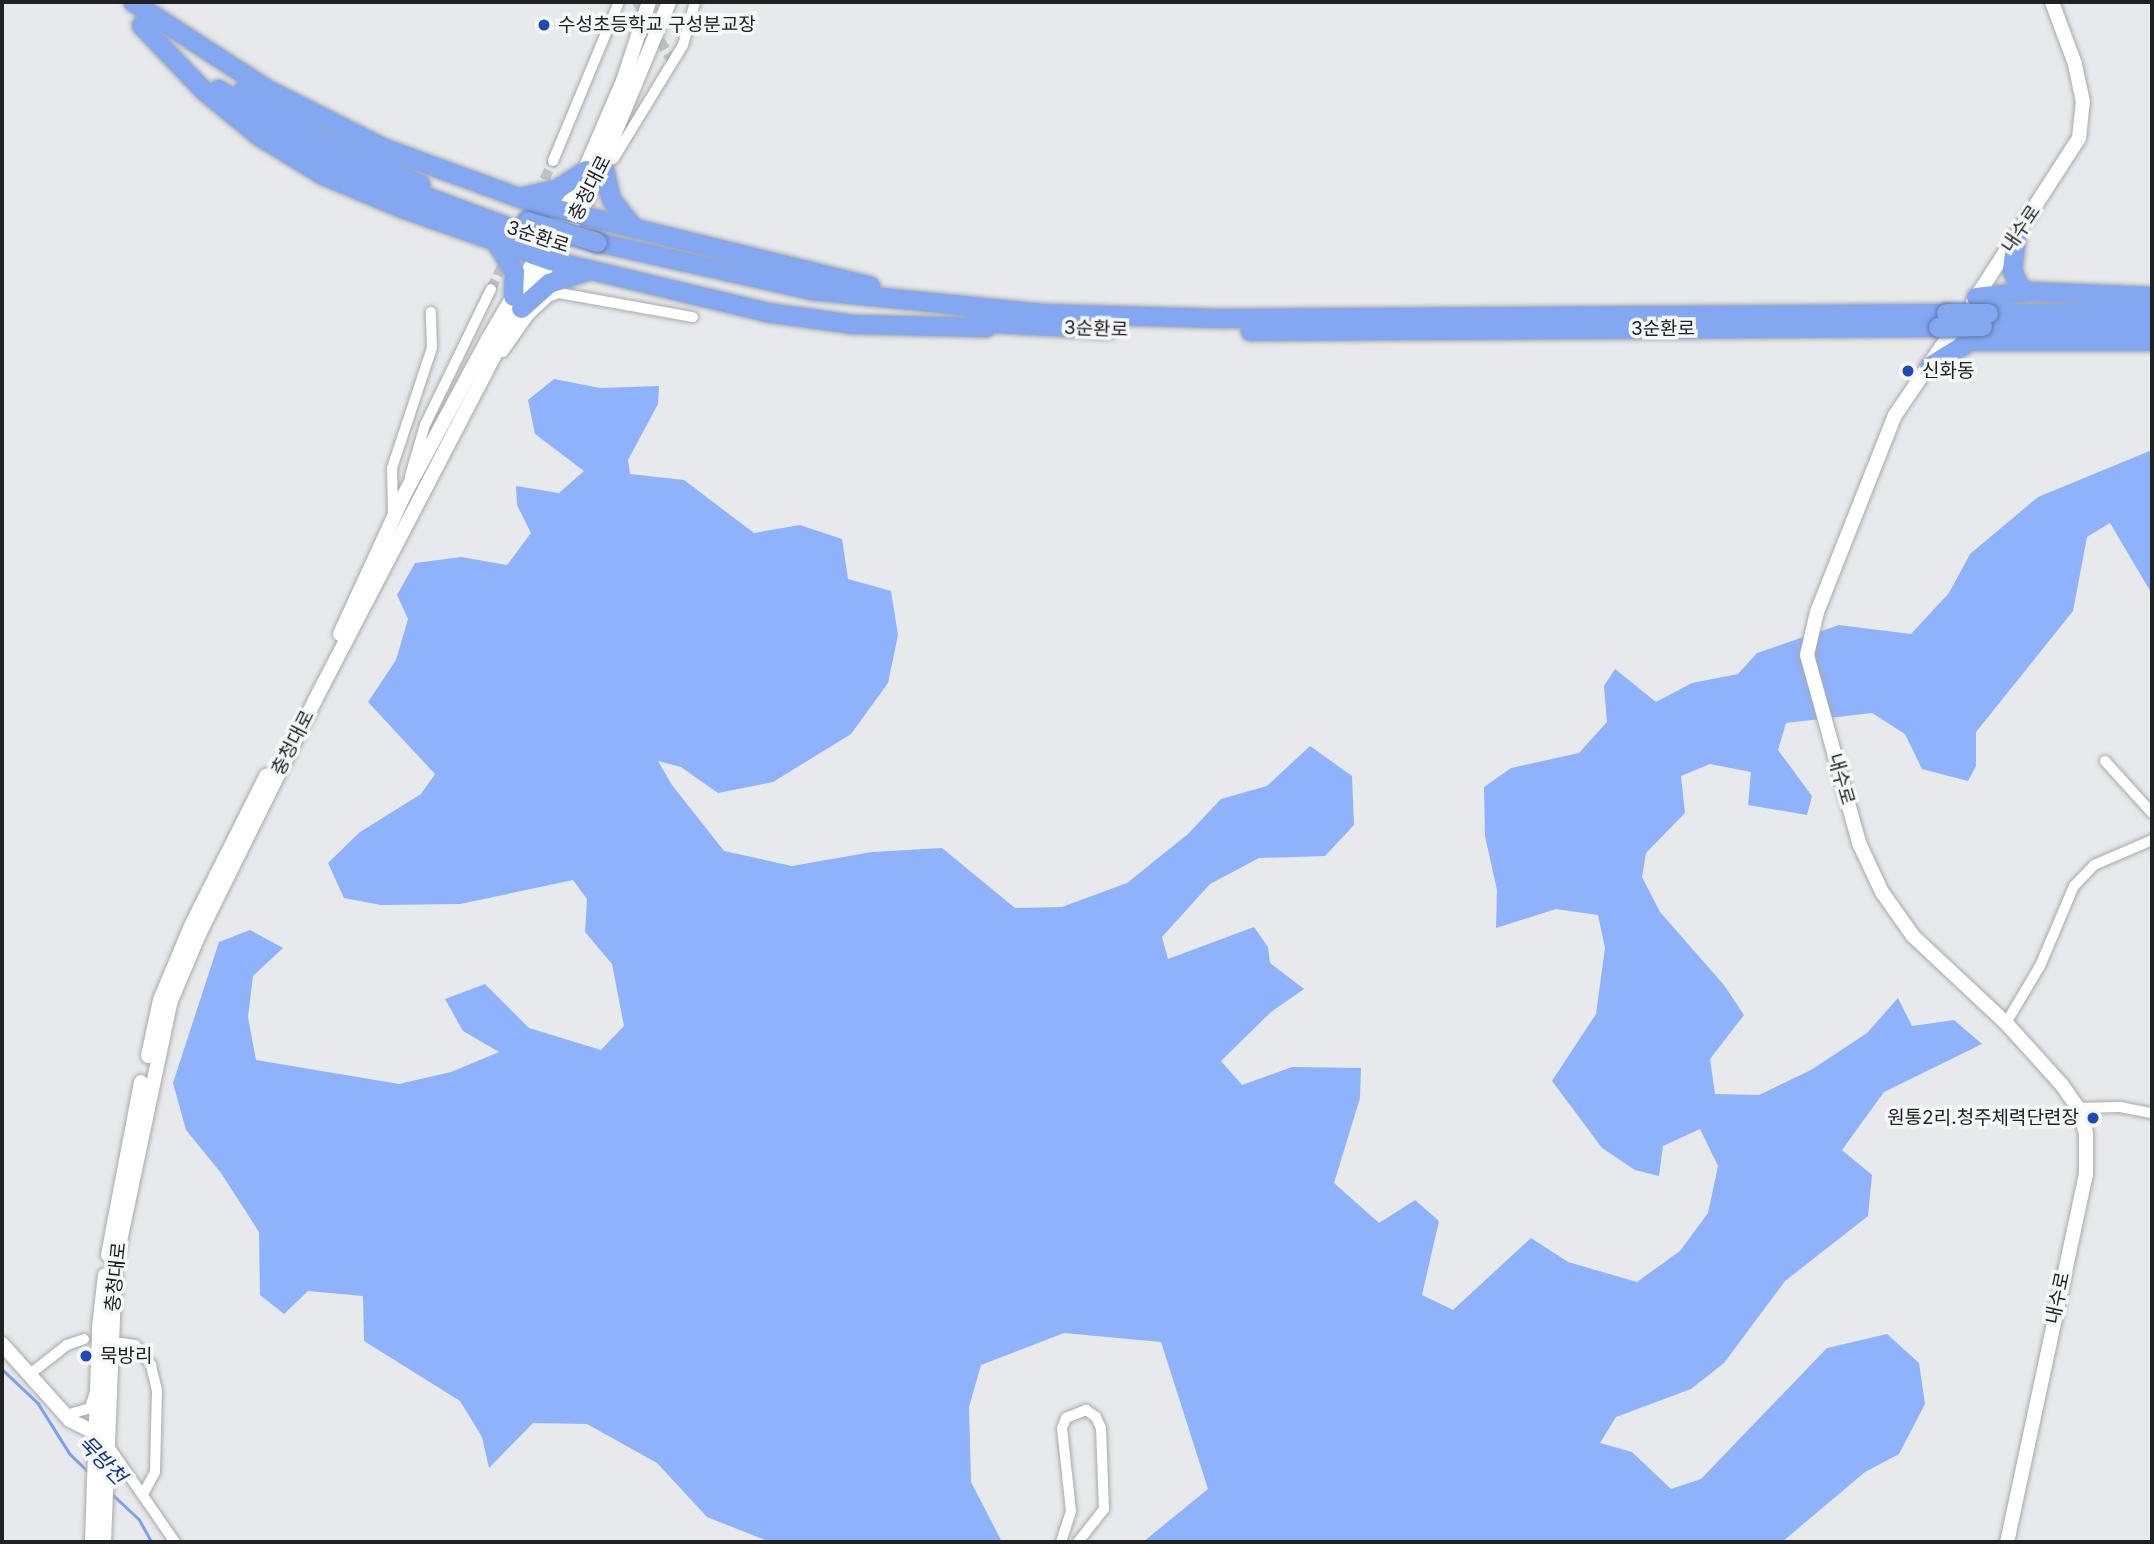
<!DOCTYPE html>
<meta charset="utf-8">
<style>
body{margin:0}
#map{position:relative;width:2154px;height:1544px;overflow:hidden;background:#e8e9ec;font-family:Inter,"Noto Sans KR",sans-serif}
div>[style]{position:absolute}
.forest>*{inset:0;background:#8eb2fc}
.stream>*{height:2.5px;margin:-1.25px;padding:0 1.25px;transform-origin:1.25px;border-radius:1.25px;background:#7ea1ea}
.street-tunnel>*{height:10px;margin-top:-5px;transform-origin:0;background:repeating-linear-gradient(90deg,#c0c1c4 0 10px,transparent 0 15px)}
.roads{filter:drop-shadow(0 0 2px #a8a9ac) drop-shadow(0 0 2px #a8a9ac)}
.street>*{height:10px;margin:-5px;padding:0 5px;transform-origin:5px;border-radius:5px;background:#fff}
.secondary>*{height:14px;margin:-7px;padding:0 7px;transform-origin:7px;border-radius:7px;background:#fff}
.highway>*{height:19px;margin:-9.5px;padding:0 9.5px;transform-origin:9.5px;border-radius:9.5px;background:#83a7f0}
.bridges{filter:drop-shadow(0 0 2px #6078a8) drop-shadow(0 0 2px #6078a8)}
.highway-bridge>*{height:19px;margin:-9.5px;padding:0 9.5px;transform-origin:9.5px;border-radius:9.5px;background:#83a7f0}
.dots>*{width:19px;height:19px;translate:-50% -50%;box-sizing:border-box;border:4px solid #f5f7f9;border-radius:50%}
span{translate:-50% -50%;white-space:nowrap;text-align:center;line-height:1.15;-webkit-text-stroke:7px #f5f7f9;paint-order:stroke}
.poi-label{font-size:19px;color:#202122}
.left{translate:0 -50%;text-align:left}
.right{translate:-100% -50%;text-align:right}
.street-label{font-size:19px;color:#202122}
.water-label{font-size:21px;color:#123487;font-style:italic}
.frame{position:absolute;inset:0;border:4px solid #202122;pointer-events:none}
</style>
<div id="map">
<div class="forest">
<i style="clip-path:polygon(554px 379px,600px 388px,659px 386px,658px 404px,628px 460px,630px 474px,684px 480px,754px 533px,800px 525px,842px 539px,848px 579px,891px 591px,898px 635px,888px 683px,851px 734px,773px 782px,718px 793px,681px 767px,658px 761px,672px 785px,724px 851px,792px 866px,872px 852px,942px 848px,1015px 908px,1062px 907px,1127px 883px,1188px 834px,1221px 799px,1267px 786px,1310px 746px,1352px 776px,1354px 825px,1325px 856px,1259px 858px,1210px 884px,1162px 937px,1168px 959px,1254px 927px,1268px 947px,1270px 963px,1304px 989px,1271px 1012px,1221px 1061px,1242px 1085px,1292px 1067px,1361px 1068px,1360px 1098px,1334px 1183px,1379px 1223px,1415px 1200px,1439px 1221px,1422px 1295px,1453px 1310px,1531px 1238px,1568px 1262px,1637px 1282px,1680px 1251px,1708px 1213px,1718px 1166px,1700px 1129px,1663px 1146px,1659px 1176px,1635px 1170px,1602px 1148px,1552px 1081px,1596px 1014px,1605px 948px,1598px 915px,1556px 909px,1496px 928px,1497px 890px,1485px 836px,1484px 787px,1511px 768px,1579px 753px,1607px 722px,1604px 686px,1615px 669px,1656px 702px,1692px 683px,1738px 674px,1757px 653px,1839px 625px,1911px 634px,1949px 593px,1970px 554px,2038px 497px,2152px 450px,2152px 594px,2110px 523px,2087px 537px,2073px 611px,1976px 732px,1976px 766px,1968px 781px,1922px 769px,1905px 734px,1872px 713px,1786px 723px,1778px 750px,1812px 796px,1807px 815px,1748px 805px,1751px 772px,1710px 764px,1681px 776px,1685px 813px,1646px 853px,1642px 877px,1660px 912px,1724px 985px,1744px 1015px,1710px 1059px,1715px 1094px,1759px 1095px,1811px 1070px,1867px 1033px,1898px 998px,1912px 1026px,1954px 1020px,1982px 1044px,1884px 1092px,1842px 1150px,1872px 1175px,1868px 1216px,1785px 1281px,1724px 1363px,1691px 1389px,1616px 1417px,1600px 1443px,1632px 1452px,1671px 1489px,1701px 1479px,1827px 1348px,1887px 1334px,1919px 1363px,1925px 1404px,1899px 1454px,1865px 1472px,1782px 1542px,1143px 1542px,1208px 1489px,1161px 1342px,1064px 1333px,981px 1365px,969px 1407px,971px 1482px,1002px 1542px,770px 1542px,707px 1517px,657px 1463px,587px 1424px,533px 1423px,489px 1468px,482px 1437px,460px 1401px,364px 1341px,363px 1296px,308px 1291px,284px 1314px,260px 1295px,259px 1232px,221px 1173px,186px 1130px,173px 1083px,219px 942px,250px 930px,283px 948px,253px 976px,248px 1017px,256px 1060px,399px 1084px,451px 1072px,499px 1052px,463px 1031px,445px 999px,485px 984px,529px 1028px,601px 1050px,624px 1026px,612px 964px,585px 932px,587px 899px,573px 880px,460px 904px,381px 905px,344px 898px,328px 863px,360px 832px,421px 794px,435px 774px,368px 702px,396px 660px,408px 619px,397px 595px,415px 563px,461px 557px,507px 565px,531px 533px,517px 505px,516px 486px,559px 493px,584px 471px,535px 434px,528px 400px)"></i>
</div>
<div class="stream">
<i style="left:2px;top:1369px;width:50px;rotate:43.4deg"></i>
<i style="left:38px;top:1403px;width:60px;rotate:57.9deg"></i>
<i style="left:70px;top:1454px;width:28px;rotate:44deg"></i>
<i style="left:112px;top:1494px;width:37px;rotate:43deg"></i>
<i style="left:139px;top:1519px;width:26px;rotate:61deg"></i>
</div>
<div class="street-tunnel">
<i style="left:637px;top:2px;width:69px;rotate:59.3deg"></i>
<i style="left:538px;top:193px;width:35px;rotate:-65deg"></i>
<i style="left:491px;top:289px;width:34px;rotate:-64deg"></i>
</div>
<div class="roads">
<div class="street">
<i style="left:553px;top:161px;width:172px;rotate:-67.5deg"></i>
<i style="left:603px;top:165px;width:13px;rotate:-32deg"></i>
<i style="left:614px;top:158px;width:132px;rotate:-58.6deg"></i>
<i style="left:683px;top:45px;width:45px;rotate:-74.4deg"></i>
<i style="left:503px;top:352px;width:45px;rotate:-54.9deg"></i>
<i style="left:529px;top:315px;width:26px;rotate:-43deg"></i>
<i style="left:548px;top:297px;width:12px;rotate:-20deg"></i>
<i style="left:559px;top:293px;width:136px;rotate:10.2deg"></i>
<i style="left:410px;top:476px;width:53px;rotate:-73.6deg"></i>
<i style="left:425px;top:425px;width:151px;rotate:-64.1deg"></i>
<i style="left:393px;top:514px;width:46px;rotate:-91.2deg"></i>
<i style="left:392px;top:468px;width:126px;rotate:-71.6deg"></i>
<i style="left:432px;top:348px;width:36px;rotate:-92deg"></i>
<i style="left:2105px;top:761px;width:70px;rotate:47.9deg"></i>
<i style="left:2006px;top:1023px;width:66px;rotate:-59.2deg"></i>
<i style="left:2040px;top:966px;width:87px;rotate:-67deg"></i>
<i style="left:2074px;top:886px;width:29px;rotate:-46deg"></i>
<i style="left:2094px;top:865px;width:63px;rotate:-23.3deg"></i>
<i style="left:2078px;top:1108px;width:42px;rotate:-1.4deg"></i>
<i style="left:2120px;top:1107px;width:33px;rotate:11deg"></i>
<i style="left:121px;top:1343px;width:14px;rotate:8deg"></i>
<i style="left:135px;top:1345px;width:26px;rotate:51deg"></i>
<i style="left:151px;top:1365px;width:26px;rotate:77deg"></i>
<i style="left:157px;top:1390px;width:82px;rotate:91.4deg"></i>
<i style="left:155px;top:1472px;width:24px;rotate:118deg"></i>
<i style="left:30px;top:1374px;width:47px;rotate:-38.1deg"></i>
<i style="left:67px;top:1345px;width:18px;rotate:-19deg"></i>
<i style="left:66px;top:1415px;width:25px;rotate:-16deg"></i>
<i style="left:90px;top:1408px;width:14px;rotate:-73deg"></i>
<i style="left:108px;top:1445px;width:118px;rotate:55.4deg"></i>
<i style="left:1061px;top:1542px;width:33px;rotate:-72deg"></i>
<i style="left:1071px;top:1511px;width:83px;rotate:-96.2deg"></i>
<i style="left:1062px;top:1428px;width:11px;rotate:-68deg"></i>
<i style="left:1066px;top:1418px;width:22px;rotate:-22deg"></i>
<i style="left:1086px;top:1410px;width:12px;rotate:35deg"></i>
<i style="left:1096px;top:1417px;width:12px;rotate:66deg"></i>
<i style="left:1101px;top:1428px;width:81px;rotate:87.9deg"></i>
<i style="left:1104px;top:1509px;width:42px;rotate:128.2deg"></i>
</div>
<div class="secondary">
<i style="left:1973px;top:302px;width:195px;rotate:-57.1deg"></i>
<i style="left:2079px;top:138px;width:36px;rotate:-84deg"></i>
<i style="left:2083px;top:102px;width:39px;rotate:-102deg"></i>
<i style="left:2075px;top:64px;width:66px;rotate:-110.4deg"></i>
<i style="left:1959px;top:321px;width:114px;rotate:124.2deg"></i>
<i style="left:1895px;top:415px;width:212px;rotate:111.6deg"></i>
<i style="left:1817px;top:612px;width:44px;rotate:103.1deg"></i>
<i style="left:1807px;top:655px;width:195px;rotate:74.5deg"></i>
<i style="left:1859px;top:843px;width:54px;rotate:64.9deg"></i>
<i style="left:1882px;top:892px;width:54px;rotate:54.8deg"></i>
<i style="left:1913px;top:936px;width:127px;rotate:43.1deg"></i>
<i style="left:2006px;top:1023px;width:84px;rotate:47.9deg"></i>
<i style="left:2062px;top:1085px;width:28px;rotate:55deg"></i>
<i style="left:2078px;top:1108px;width:26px;rotate:72deg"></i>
<i style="left:2086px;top:1133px;width:41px;rotate:90deg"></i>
<i style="left:2086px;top:1174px;width:376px;rotate:102.1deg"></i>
<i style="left:340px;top:634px;width:151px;rotate:-65.3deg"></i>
<i style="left:403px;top:497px;width:179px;rotate:-61.7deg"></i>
<i style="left:488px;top:339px;width:173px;rotate:-59.4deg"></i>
<i style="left:576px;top:190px;width:119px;rotate:-66.7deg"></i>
<i style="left:623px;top:81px;width:83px;rotate:-71.8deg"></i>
<i style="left:148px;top:1056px;width:57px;rotate:-77.9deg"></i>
<i style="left:160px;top:1000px;width:80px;rotate:-67.3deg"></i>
<i style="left:191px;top:926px;width:168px;rotate:-63.4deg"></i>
<i style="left:108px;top:1255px;width:176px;rotate:-79.2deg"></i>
<i style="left:2px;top:1344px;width:102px;rotate:48.2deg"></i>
<i style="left:70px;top:1420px;width:29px;rotate:27deg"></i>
<i style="left:92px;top:1542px;width:215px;rotate:-88.1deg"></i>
<i style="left:99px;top:1327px;width:52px;rotate:-83.4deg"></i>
<i style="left:104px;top:1542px;width:277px;rotate:-87.7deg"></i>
<i style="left:115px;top:1265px;width:268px;rotate:-78.1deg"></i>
<i style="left:170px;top:1003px;width:77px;rotate:-67.1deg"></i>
<i style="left:200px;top:932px;width:259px;rotate:-63.6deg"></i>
<i style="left:315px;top:700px;width:397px;rotate:-62.5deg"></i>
<i style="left:498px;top:348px;width:175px;rotate:-59deg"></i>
<i style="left:588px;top:198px;width:212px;rotate:-67.5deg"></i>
</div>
<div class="highway">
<i style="left:133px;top:2px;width:160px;rotate:33deg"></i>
<i style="left:267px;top:89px;width:131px;rotate:26.8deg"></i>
<i style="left:384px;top:148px;width:163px;rotate:20.1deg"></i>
<i style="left:537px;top:204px;width:343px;rotate:13.8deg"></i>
<i style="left:141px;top:25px;width:91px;rotate:46.3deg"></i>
<i style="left:204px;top:91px;width:71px;rotate:39.3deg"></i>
<i style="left:259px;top:136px;width:75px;rotate:31.4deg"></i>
<i style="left:323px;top:175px;width:86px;rotate:22.7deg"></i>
<i style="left:402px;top:208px;width:157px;rotate:19.4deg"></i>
<i style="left:550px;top:260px;width:222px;rotate:13.5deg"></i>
<i style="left:766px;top:312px;width:87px;rotate:7.9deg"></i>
<i style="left:852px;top:324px;width:134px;rotate:1.3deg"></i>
<i style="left:218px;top:89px;width:148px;rotate:31.4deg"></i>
<i style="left:344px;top:166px;width:190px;rotate:20.3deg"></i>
<i style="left:242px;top:91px;width:92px;rotate:31.3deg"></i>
<i style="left:321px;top:139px;width:109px;rotate:24.4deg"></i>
<i style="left:603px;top:165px;width:35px;rotate:77deg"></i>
<i style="left:611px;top:199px;width:37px;rotate:52deg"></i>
<i style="left:520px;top:197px;width:39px;rotate:-13deg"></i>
<i style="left:558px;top:188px;width:33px;rotate:-33deg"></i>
<i style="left:2016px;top:237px;width:33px;rotate:97deg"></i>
<i style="left:2012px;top:270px;width:17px;rotate:66deg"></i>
<i style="left:2019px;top:286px;width:10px;rotate:29deg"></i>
<i style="left:495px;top:241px;width:36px;rotate:58deg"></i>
<i style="left:514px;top:271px;width:25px;rotate:92deg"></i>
<i style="left:597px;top:242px;width:219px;rotate:12.6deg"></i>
<i style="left:811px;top:290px;width:232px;rotate:5.7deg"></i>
<i style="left:1042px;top:313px;width:184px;rotate:1.6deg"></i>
<i style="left:1226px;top:318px;width:720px;rotate:-0.4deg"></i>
<i style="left:1976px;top:297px;width:52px;rotate:-6.6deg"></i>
<i style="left:2028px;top:291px;width:124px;rotate:2.3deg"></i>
<i style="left:521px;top:308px;width:38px;rotate:-42deg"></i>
<i style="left:549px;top:283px;width:38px;rotate:-18deg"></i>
<i style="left:1988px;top:313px;width:164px;rotate:-0.3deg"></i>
<i style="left:974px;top:322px;width:134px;rotate:3deg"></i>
<i style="left:1982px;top:326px;width:170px;rotate:-0.3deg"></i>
<i style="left:1250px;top:331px;width:688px;rotate:-0.33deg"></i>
<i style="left:1929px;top:366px;width:48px;rotate:-31.4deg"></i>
<i style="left:1970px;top:341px;width:182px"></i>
</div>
</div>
<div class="bridges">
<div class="highway-bridge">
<i style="left:527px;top:221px;width:73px;rotate:16.7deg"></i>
<i style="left:1946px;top:313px;width:42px"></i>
<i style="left:1938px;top:327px;width:44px;rotate:-1.3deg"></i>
</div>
</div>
<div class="dots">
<i style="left:544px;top:25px;background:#1e4ab8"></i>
<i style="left:1908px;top:371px;background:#1e4ab8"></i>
<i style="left:2093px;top:1118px;background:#1e4ab8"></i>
<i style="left:86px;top:1356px;background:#1e4ab8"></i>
</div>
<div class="poi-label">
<span class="left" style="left:558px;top:25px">수성초등학교 구성분교장</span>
<span class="left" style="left:1922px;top:371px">신화동</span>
<span class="right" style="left:2079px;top:1118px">원통2리.청주체력단련장</span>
<span class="left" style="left:100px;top:1356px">묵방리</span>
</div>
<div class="street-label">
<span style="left:590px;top:188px;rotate:-63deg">충청대로</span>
<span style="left:2021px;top:229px;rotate:-56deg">내수로</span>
<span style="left:538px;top:237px;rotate:18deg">3순환로</span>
<span style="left:1096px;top:329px;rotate:2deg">3순환로</span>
<span style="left:1663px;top:329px">3순환로</span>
<span style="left:293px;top:743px;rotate:-63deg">충청대로</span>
<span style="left:1841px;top:779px;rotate:74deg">내수로</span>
<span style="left:116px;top:1277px;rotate:-84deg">충청대로</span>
<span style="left:2058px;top:1298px;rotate:-78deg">내수로</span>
</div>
<div class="water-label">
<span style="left:102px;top:1460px;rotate:46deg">묵방천</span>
</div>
<div class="frame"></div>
</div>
